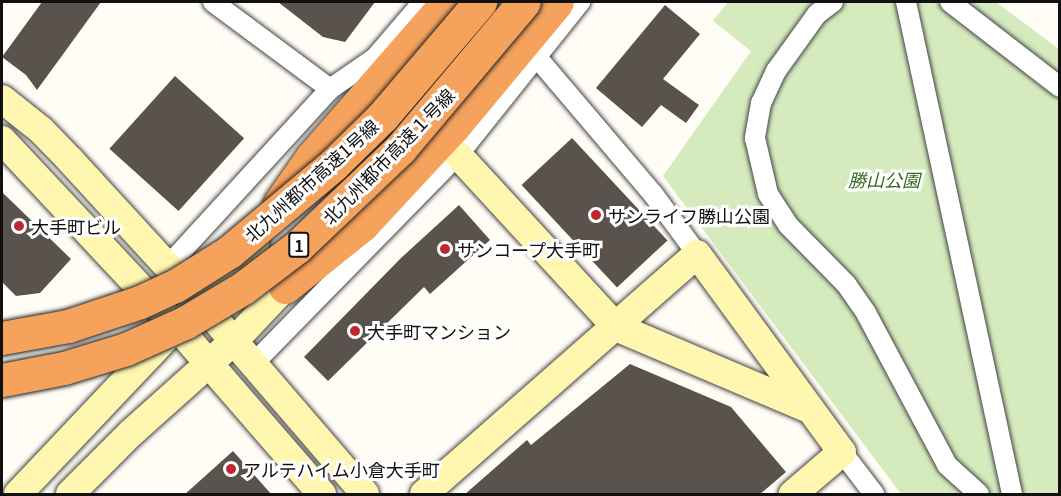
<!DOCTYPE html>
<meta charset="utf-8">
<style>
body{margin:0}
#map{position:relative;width:1061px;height:496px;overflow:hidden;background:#fffdf5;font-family:Georgia,"Noto Sans JP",serif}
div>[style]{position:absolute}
.green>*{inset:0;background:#d5ebbd}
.building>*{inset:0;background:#5a524d;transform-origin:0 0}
.roads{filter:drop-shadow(0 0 2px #444) drop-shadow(0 0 2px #444)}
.street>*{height:20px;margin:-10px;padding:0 10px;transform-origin:10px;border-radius:10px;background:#fff}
.secondary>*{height:28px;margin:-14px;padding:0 14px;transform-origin:14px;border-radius:14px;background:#fff6b0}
.highway>*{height:33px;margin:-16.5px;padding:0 16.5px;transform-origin:16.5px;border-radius:16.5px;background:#f5a25d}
.bridges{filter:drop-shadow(0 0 2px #222) drop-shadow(0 0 2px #222)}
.highway-bridge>*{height:33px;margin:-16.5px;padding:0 16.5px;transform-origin:16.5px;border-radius:16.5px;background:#f5a25d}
.dots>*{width:16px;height:16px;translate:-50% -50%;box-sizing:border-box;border:3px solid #fff;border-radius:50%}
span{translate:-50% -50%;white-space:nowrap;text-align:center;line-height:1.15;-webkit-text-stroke:6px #fff;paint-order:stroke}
.shield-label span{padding:2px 4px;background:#fff;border:2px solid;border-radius:4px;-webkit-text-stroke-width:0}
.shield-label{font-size:16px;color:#111;font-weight:700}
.street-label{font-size:18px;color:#111}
.park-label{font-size:18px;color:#2f6b1f;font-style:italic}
.poi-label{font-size:18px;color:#111}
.left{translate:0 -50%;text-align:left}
.frame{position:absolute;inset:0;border:3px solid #111;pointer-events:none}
</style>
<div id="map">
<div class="green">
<i style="clip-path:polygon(728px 2px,996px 2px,1059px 49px,1059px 494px,901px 494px,663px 176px,751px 51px,713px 21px)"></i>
</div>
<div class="building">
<i style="clip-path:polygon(42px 2px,101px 2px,37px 90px,26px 75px,2px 57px)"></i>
<i style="clip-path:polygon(278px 2px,375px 2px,345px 42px,323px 37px)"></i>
<i style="clip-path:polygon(665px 5px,700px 34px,663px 79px,699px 105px,686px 123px,661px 105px,642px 127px,596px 88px)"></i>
<i style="left:175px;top:76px;width:93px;height:98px;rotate:42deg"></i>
<i style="left:572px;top:138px;width:140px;height:69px;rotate:47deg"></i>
<i style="clip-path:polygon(2px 192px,71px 259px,40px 293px,16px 296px,2px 282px)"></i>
<i style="clip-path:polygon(459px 205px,490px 240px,430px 294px,424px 287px,328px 381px,304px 357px,401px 258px)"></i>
<i style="clip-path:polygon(630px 364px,731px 407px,786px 472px,759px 495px,464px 495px,527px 440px,531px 445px)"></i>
<i style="clip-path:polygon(233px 451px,272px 495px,184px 495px)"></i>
</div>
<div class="roads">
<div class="street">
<i style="left:213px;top:2px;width:146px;rotate:36.6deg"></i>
<i style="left:833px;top:2px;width:20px;rotate:143deg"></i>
<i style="left:817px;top:14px;width:70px;rotate:125.7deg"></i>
<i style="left:776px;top:71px;width:35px;rotate:115deg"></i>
<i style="left:761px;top:103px;width:36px;rotate:100deg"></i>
<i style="left:755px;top:138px;width:57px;rotate:76.9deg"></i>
<i style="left:768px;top:194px;width:37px;rotate:57deg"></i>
<i style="left:788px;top:225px;width:83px;rotate:45.5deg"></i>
<i style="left:846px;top:284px;width:35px;rotate:55deg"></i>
<i style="left:866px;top:313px;width:172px;rotate:61.9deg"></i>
<i style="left:947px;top:465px;width:43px;rotate:42.2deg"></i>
<i style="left:906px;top:2px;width:503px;rotate:77.84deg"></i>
<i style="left:950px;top:2px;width:139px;rotate:37.7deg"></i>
<i style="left:535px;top:55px;width:182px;rotate:49.7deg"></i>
<i style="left:653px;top:194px;width:74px;rotate:53.7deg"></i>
<i style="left:167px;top:267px;width:241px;rotate:-47.5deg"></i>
<i style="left:330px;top:89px;width:55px;rotate:-34.6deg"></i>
<i style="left:375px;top:58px;width:74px;rotate:-49.4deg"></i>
<i style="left:254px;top:363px;width:291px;rotate:-45.6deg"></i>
<i style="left:458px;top:155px;width:196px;rotate:-51.4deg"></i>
<i style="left:842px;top:452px;width:53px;rotate:52.7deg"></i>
</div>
<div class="secondary">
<i style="left:2px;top:99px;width:50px;rotate:38.5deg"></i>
<i style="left:41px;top:130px;width:43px;rotate:45.9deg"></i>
<i style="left:71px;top:161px;width:191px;rotate:47.5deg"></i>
<i style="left:200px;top:302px;width:253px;rotate:49.3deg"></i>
<i style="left:2px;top:140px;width:258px;rotate:46.9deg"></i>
<i style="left:178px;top:328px;width:220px;rotate:49.1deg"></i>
<i style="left:458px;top:155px;width:234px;rotate:47.4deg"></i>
<i style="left:616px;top:327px;width:210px;rotate:23deg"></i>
<i style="left:18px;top:494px;width:345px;rotate:-46.6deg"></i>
<i style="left:70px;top:494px;width:86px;rotate:-45deg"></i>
<i style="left:131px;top:433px;width:138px;rotate:-41.8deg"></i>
<i style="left:234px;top:341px;width:98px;rotate:-46.7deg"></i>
<i style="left:424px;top:494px;width:363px;rotate:-41.3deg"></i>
<i style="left:697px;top:254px;width:245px;rotate:53.8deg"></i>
<i style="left:842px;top:452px;width:65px;rotate:139.4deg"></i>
</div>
<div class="highway">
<i style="left:280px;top:203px;width:56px;rotate:-55.2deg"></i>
<i style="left:312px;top:157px;width:206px;rotate:-48.9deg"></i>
<i style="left:285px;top:287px;width:99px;rotate:-38.8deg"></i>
<i style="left:362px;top:225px;width:135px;rotate:-47.1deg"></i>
<i style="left:454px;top:126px;width:161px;rotate:-50.3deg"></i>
</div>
</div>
<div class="bridges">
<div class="highway-bridge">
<i style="left:2px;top:338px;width:67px;rotate:-10.3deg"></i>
<i style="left:68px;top:326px;width:76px;rotate:-18.4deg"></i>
<i style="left:140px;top:302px;width:38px;rotate:-25deg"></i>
<i style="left:175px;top:286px;width:64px;rotate:-32.2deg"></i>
<i style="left:229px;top:252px;width:136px;rotate:-39.9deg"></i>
<i style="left:333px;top:165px;width:70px;rotate:-44.4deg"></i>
<i style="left:383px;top:116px;width:150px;rotate:-49.6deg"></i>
<i style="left:2px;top:380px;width:63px;rotate:-11deg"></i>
<i style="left:64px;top:368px;width:65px;rotate:-17deg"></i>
<i style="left:126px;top:349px;width:66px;rotate:-24.2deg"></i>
<i style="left:186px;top:322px;width:66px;rotate:-30.8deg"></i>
<i style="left:243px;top:288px;width:68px;rotate:-37.2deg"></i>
<i style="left:297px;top:247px;width:142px;rotate:-43.6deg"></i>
<i style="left:400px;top:149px;width:192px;rotate:-49.9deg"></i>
</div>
</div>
<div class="dots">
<i style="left:596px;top:215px;background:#c4262e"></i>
<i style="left:19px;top:226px;background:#c4262e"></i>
<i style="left:445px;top:249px;background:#c4262e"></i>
<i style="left:355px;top:331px;background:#c4262e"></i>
<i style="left:231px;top:469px;background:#c4262e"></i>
</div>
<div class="shield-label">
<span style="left:299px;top:245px">1</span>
</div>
<div class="street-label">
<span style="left:388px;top:156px;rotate:-46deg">北九州都市高速１号線</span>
<span style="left:311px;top:180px;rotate:-42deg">北九州都市高速1号線</span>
</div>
<div class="park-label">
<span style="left:884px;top:179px">勝山公園</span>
</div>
<div class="poi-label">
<span class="left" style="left:608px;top:215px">サンライフ勝山公園</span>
<span class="left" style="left:31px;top:226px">大手町ビル</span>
<span class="left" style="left:457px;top:249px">サンコープ大手町</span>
<span class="left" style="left:367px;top:331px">大手町マンション</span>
<span class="left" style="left:243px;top:469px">アルテハイム小倉大手町</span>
</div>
<div class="frame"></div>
</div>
